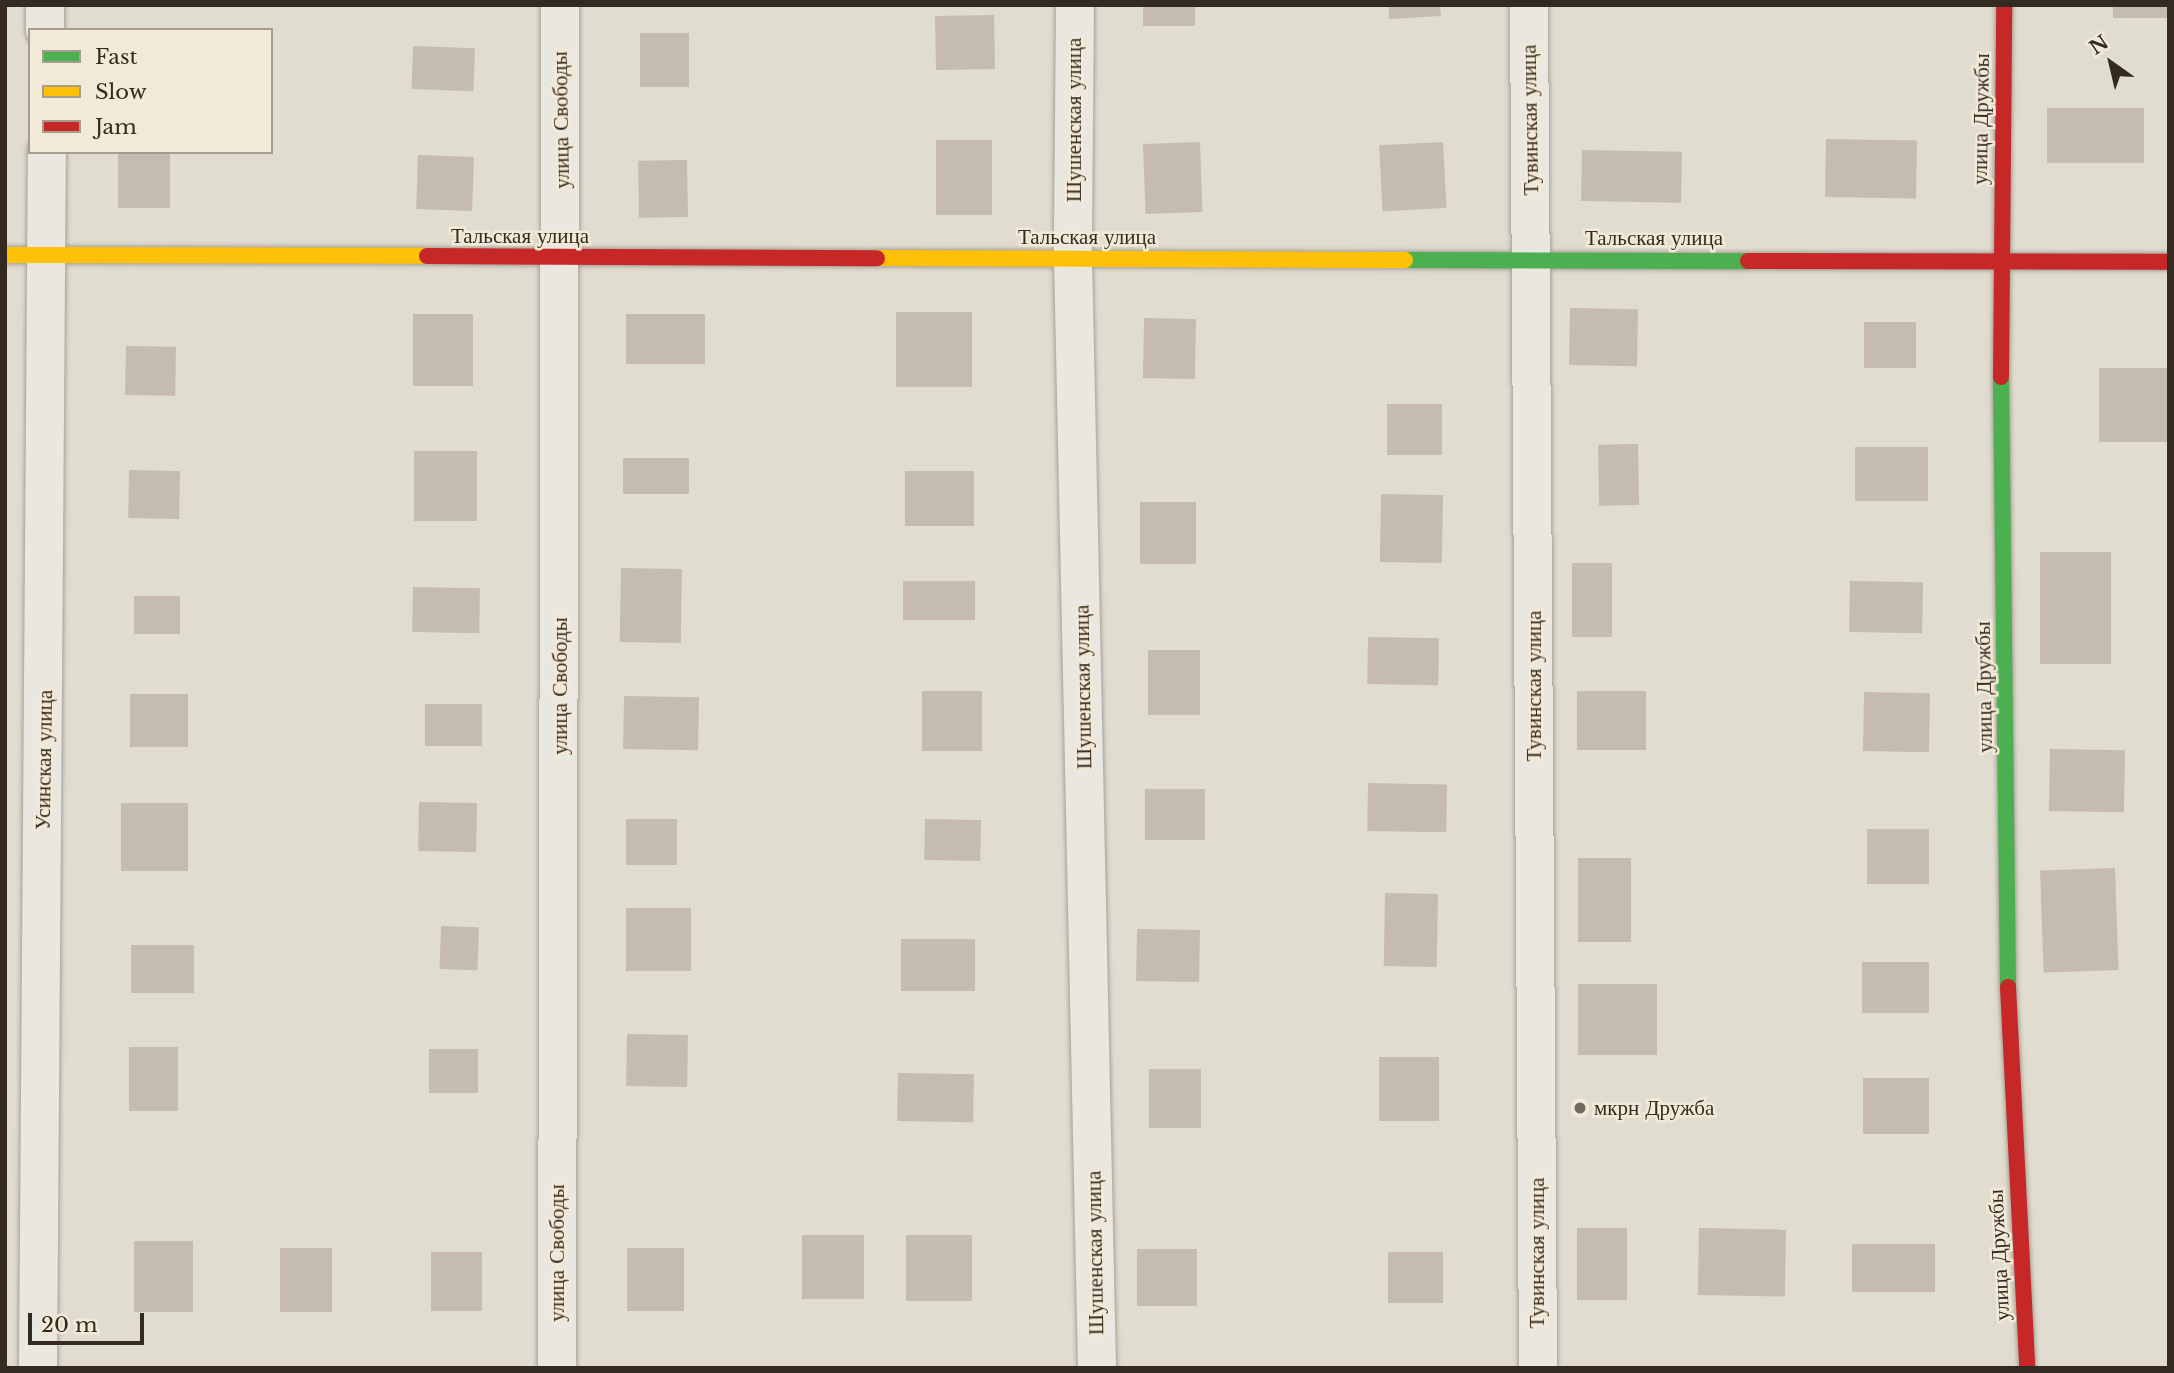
<!DOCTYPE html>
<meta charset="utf-8">
<style>
body{margin:0}
#map{position:relative;width:2174px;height:1373px;overflow:hidden;background:#e1dcd0;font-family:"Libre Baskerville",serif}
div>[style]{position:absolute}
.building>*{inset:0;background:#c5bbb1;transform-origin:0 0}
.roads{filter:drop-shadow(0 0 2px #a7a198) drop-shadow(0 0 2px #a7a198)}
.street>*{height:38px;margin:-19px;padding:0 19px;transform-origin:19px;border-radius:19px;background:#eae7e0}
.fast>*{height:16px;margin:-8px;padding:0 8px;transform-origin:8px;border-radius:8px;background:#4caf50}
.slow>*{height:16px;margin:-8px;padding:0 8px;transform-origin:8px;border-radius:8px;background:#ffc107}
.jam>*{height:16px;margin:-8px;padding:0 8px;transform-origin:8px;border-radius:8px;background:#c62828}
.dots>*{width:19px;height:19px;translate:-50% -50%;box-sizing:border-box;border:4px solid #f2e9d7;border-radius:50%}
span{translate:-50% -50%;white-space:nowrap;text-align:center;line-height:1.15;-webkit-text-stroke:5px #f2e9d7;paint-order:stroke}
.street-label{font-size:21px;color:#352a21}
.poi-label{font-size:21px;color:#352a21}
.left{translate:0 -50%;text-align:left}
.frame{position:absolute;inset:0;border:7px solid #352a21;pointer-events:none}
.legend{position:absolute;left:28px;top:28px;width:245px;height:126px;box-sizing:border-box;background:#f2e9d7;border:2px solid #a69d8e;margin:0;padding:9px 12px;list-style:none;font-size:21px;color:#352a21}
.legend li{display:flex;align-items:center;gap:14px;height:35px}
.legend b{width:35px;border:2px solid #a69d8e}
.north{position:absolute;left:2076px;top:28px;width:70px;height:70px;-webkit-text-stroke:5px #f2e9d7;paint-order:stroke;rotate:326deg;font-size:19px;font-weight:700;line-height:28px;text-align:center;color:#352a21}
.north::after{content:'';display:block;margin:auto;width:24px;height:32px;background:#352a21;clip-path:polygon(50% 0,100% 100%,50% 72%,0 100%)}
.scale{position:absolute;left:28px;top:1313px;width:116px;height:32px;box-sizing:border-box;border:4px solid #352a21;border-top:0;padding-left:9px;font-size:21px;line-height:24px;white-space:nowrap;color:#352a21;-webkit-text-stroke:5px #f2e9d7;paint-order:stroke}
</style>
<div id="map">
<div class="building">
<i style="left:1143px;top:5px;width:52px;height:21px"></i>
<i style="clip-path:polygon(1389px 5px,1440px 5px,1441px 16px,1389px 19px)"></i>
<i style="left:2113px;top:5px;width:56px;height:13px"></i>
<i style="left:994px;top:15px;width:54px;height:59px;rotate:89deg"></i>
<i style="left:640px;top:33px;width:49px;height:54px"></i>
<i style="left:413px;top:46px;width:62px;height:43px;rotate:2deg"></i>
<i style="left:2047px;top:108px;width:97px;height:55px"></i>
<i style="left:1826px;top:139px;width:91px;height:58px;rotate:1deg"></i>
<i style="left:936px;top:140px;width:56px;height:75px"></i>
<i style="left:1200px;top:142px;width:70px;height:57px;rotate:88deg"></i>
<i style="left:1443px;top:142px;width:66px;height:64px;rotate:87deg"></i>
<i style="left:1582px;top:150px;width:100px;height:51px;rotate:1deg"></i>
<i style="left:118px;top:152px;width:52px;height:56px"></i>
<i style="left:418px;top:155px;width:56px;height:54px;rotate:2deg"></i>
<i style="left:687px;top:160px;width:57px;height:49px;rotate:89deg"></i>
<i style="left:1570px;top:308px;width:68px;height:57px;rotate:1deg"></i>
<i style="left:896px;top:312px;width:76px;height:75px"></i>
<i style="left:413px;top:314px;width:60px;height:72px"></i>
<i style="left:626px;top:314px;width:79px;height:50px"></i>
<i style="left:1144px;top:318px;width:52px;height:60px;rotate:1deg"></i>
<i style="left:1864px;top:322px;width:52px;height:46px"></i>
<i style="left:126px;top:346px;width:50px;height:49px;rotate:1deg"></i>
<i style="left:2169px;top:368px;width:74px;height:70px;rotate:90deg"></i>
<i style="left:1387px;top:404px;width:55px;height:51px"></i>
<i style="left:1638px;top:444px;width:61px;height:40px;rotate:89deg"></i>
<i style="left:1855px;top:447px;width:73px;height:54px"></i>
<i style="left:414px;top:451px;width:63px;height:70px"></i>
<i style="left:623px;top:458px;width:66px;height:36px"></i>
<i style="left:129px;top:470px;width:51px;height:48px;rotate:1deg"></i>
<i style="left:905px;top:471px;width:69px;height:55px"></i>
<i style="left:1381px;top:494px;width:62px;height:68px;rotate:1deg"></i>
<i style="left:1140px;top:502px;width:56px;height:62px"></i>
<i style="left:2040px;top:552px;width:71px;height:112px"></i>
<i style="left:1572px;top:563px;width:40px;height:74px"></i>
<i style="left:621px;top:568px;width:61px;height:74px;rotate:1deg"></i>
<i style="left:903px;top:581px;width:72px;height:39px"></i>
<i style="left:1850px;top:581px;width:73px;height:51px;rotate:1deg"></i>
<i style="left:413px;top:587px;width:67px;height:45px;rotate:1deg"></i>
<i style="left:134px;top:596px;width:46px;height:38px"></i>
<i style="left:1368px;top:637px;width:71px;height:47px;rotate:1deg"></i>
<i style="left:1148px;top:650px;width:52px;height:65px"></i>
<i style="left:922px;top:691px;width:60px;height:60px"></i>
<i style="left:1577px;top:691px;width:69px;height:59px"></i>
<i style="left:1864px;top:692px;width:66px;height:59px;rotate:1deg"></i>
<i style="left:130px;top:694px;width:58px;height:53px"></i>
<i style="left:624px;top:696px;width:75px;height:53px;rotate:1deg"></i>
<i style="left:425px;top:704px;width:57px;height:42px"></i>
<i style="left:2050px;top:749px;width:75px;height:62px;rotate:1deg"></i>
<i style="left:1368px;top:783px;width:79px;height:48px;rotate:1deg"></i>
<i style="left:1145px;top:789px;width:60px;height:51px"></i>
<i style="left:419px;top:802px;width:58px;height:49px;rotate:1deg"></i>
<i style="left:121px;top:803px;width:67px;height:68px"></i>
<i style="left:626px;top:819px;width:51px;height:46px"></i>
<i style="left:925px;top:819px;width:56px;height:41px;rotate:1deg"></i>
<i style="left:1867px;top:829px;width:62px;height:55px"></i>
<i style="left:1631px;top:858px;width:84px;height:53px;rotate:90deg"></i>
<i style="left:2115px;top:868px;width:102px;height:75px;rotate:88deg"></i>
<i style="left:1385px;top:893px;width:53px;height:73px;rotate:1deg"></i>
<i style="left:626px;top:908px;width:65px;height:63px"></i>
<i style="left:441px;top:926px;width:38px;height:43px;rotate:2deg"></i>
<i style="left:1137px;top:929px;width:63px;height:52px;rotate:1deg"></i>
<i style="left:901px;top:939px;width:74px;height:52px"></i>
<i style="left:131px;top:945px;width:63px;height:48px"></i>
<i style="left:1862px;top:962px;width:67px;height:51px"></i>
<i style="left:1578px;top:984px;width:79px;height:71px"></i>
<i style="left:627px;top:1034px;width:61px;height:52px;rotate:1deg"></i>
<i style="left:129px;top:1047px;width:49px;height:64px"></i>
<i style="left:429px;top:1049px;width:49px;height:44px"></i>
<i style="left:1379px;top:1057px;width:60px;height:64px"></i>
<i style="left:1149px;top:1069px;width:52px;height:59px"></i>
<i style="left:898px;top:1073px;width:76px;height:48px;rotate:1deg"></i>
<i style="left:1863px;top:1078px;width:66px;height:56px"></i>
<i style="left:1577px;top:1228px;width:50px;height:72px"></i>
<i style="left:1699px;top:1228px;width:87px;height:67px;rotate:1deg"></i>
<i style="left:802px;top:1235px;width:62px;height:64px"></i>
<i style="left:906px;top:1235px;width:66px;height:66px"></i>
<i style="left:134px;top:1241px;width:59px;height:71px"></i>
<i style="left:1852px;top:1244px;width:83px;height:48px"></i>
<i style="left:280px;top:1248px;width:52px;height:64px"></i>
<i style="left:627px;top:1248px;width:57px;height:63px"></i>
<i style="left:1137px;top:1249px;width:60px;height:57px"></i>
<i style="left:431px;top:1252px;width:51px;height:59px"></i>
<i style="left:1388px;top:1252px;width:55px;height:51px"></i>
</div>
<div class="roads">
<div class="street">
<i style="left:45px;top:5px;width:25px;rotate:90deg"></i>
<i style="left:1075px;top:5px;width:253px;rotate:90.5deg"></i>
<i style="left:1073px;top:258px;width:1110px;rotate:88.76deg"></i>
<i style="left:1529px;top:5px;width:1363px;rotate:89.62deg"></i>
<i style="left:38px;top:1368px;width:1216px;rotate:-89.58deg"></i>
<i style="left:557px;top:1368px;width:1363px;rotate:-89.87deg"></i>
</div>
<div class="fast">
<i style="left:1405px;top:260px;width:343px;rotate:0.2deg"></i>
<i style="left:2001px;top:377px;width:610px;rotate:89.34deg"></i>
</div>
<div class="slow">
<i style="left:5px;top:255px;width:422px;rotate:0.1deg"></i>
<i style="left:877px;top:258px;width:528px;rotate:0.22deg"></i>
</div>
<div class="jam">
<i style="left:427px;top:256px;width:450px;rotate:0.3deg"></i>
<i style="left:1748px;top:261px;width:421px;rotate:0.1deg"></i>
<i style="left:2001px;top:377px;width:372px;rotate:-89.5deg"></i>
<i style="left:2008px;top:987px;width:381px;rotate:87.1deg"></i>
</div>
</div>
<div class="dots">
<i style="left:1580px;top:1108px;background:#71685e"></i>
</div>
<div class="street-label">
<span style="left:1981px;top:119px;rotate:-89deg">улица Дружбы</span>
<span style="left:561px;top:120px;rotate:-91deg">улица Свободы</span>
<span style="left:1074px;top:120px;rotate:-90deg">Шушенская улица</span>
<span style="left:1530px;top:120px;rotate:-91deg">Тувинская улица</span>
<span style="left:520px;top:236px">Тальская улица</span>
<span style="left:1087px;top:237px">Тальская улица</span>
<span style="left:1654px;top:238px">Тальская улица</span>
<span style="left:560px;top:686px;rotate:-90deg">улица Свободы</span>
<span style="left:1534px;top:686px;rotate:-90deg">Тувинская улица</span>
<span style="left:1083px;top:687px;rotate:-91deg">Шушенская улица</span>
<span style="left:1984px;top:687px;rotate:-91deg">улица Дружбы</span>
<span style="left:44px;top:760px;rotate:-89deg">Усинская улица</span>
<span style="left:557px;top:1253px;rotate:-90deg">улица Свободы</span>
<span style="left:1095px;top:1253px;rotate:-91deg">Шушенская улица</span>
<span style="left:1537px;top:1253px;rotate:-90deg">Тувинская улица</span>
<span style="left:1999px;top:1255px;rotate:-93deg">улица Дружбы</span>
</div>
<div class="poi-label">
<span class="left" style="left:1594px;top:1108px">мкрн Дружба</span>
</div>
<div class="frame"></div>
<ul class="legend">
<li><b style="height:9px;background:#4caf50"></b>Fast</li>
<li><b style="height:9px;background:#ffc107"></b>Slow</li>
<li><b style="height:9px;background:#c62828"></b>Jam</li>
</ul>
<div class="north">N</div>
<div class="scale">20 m</div>
</div>
